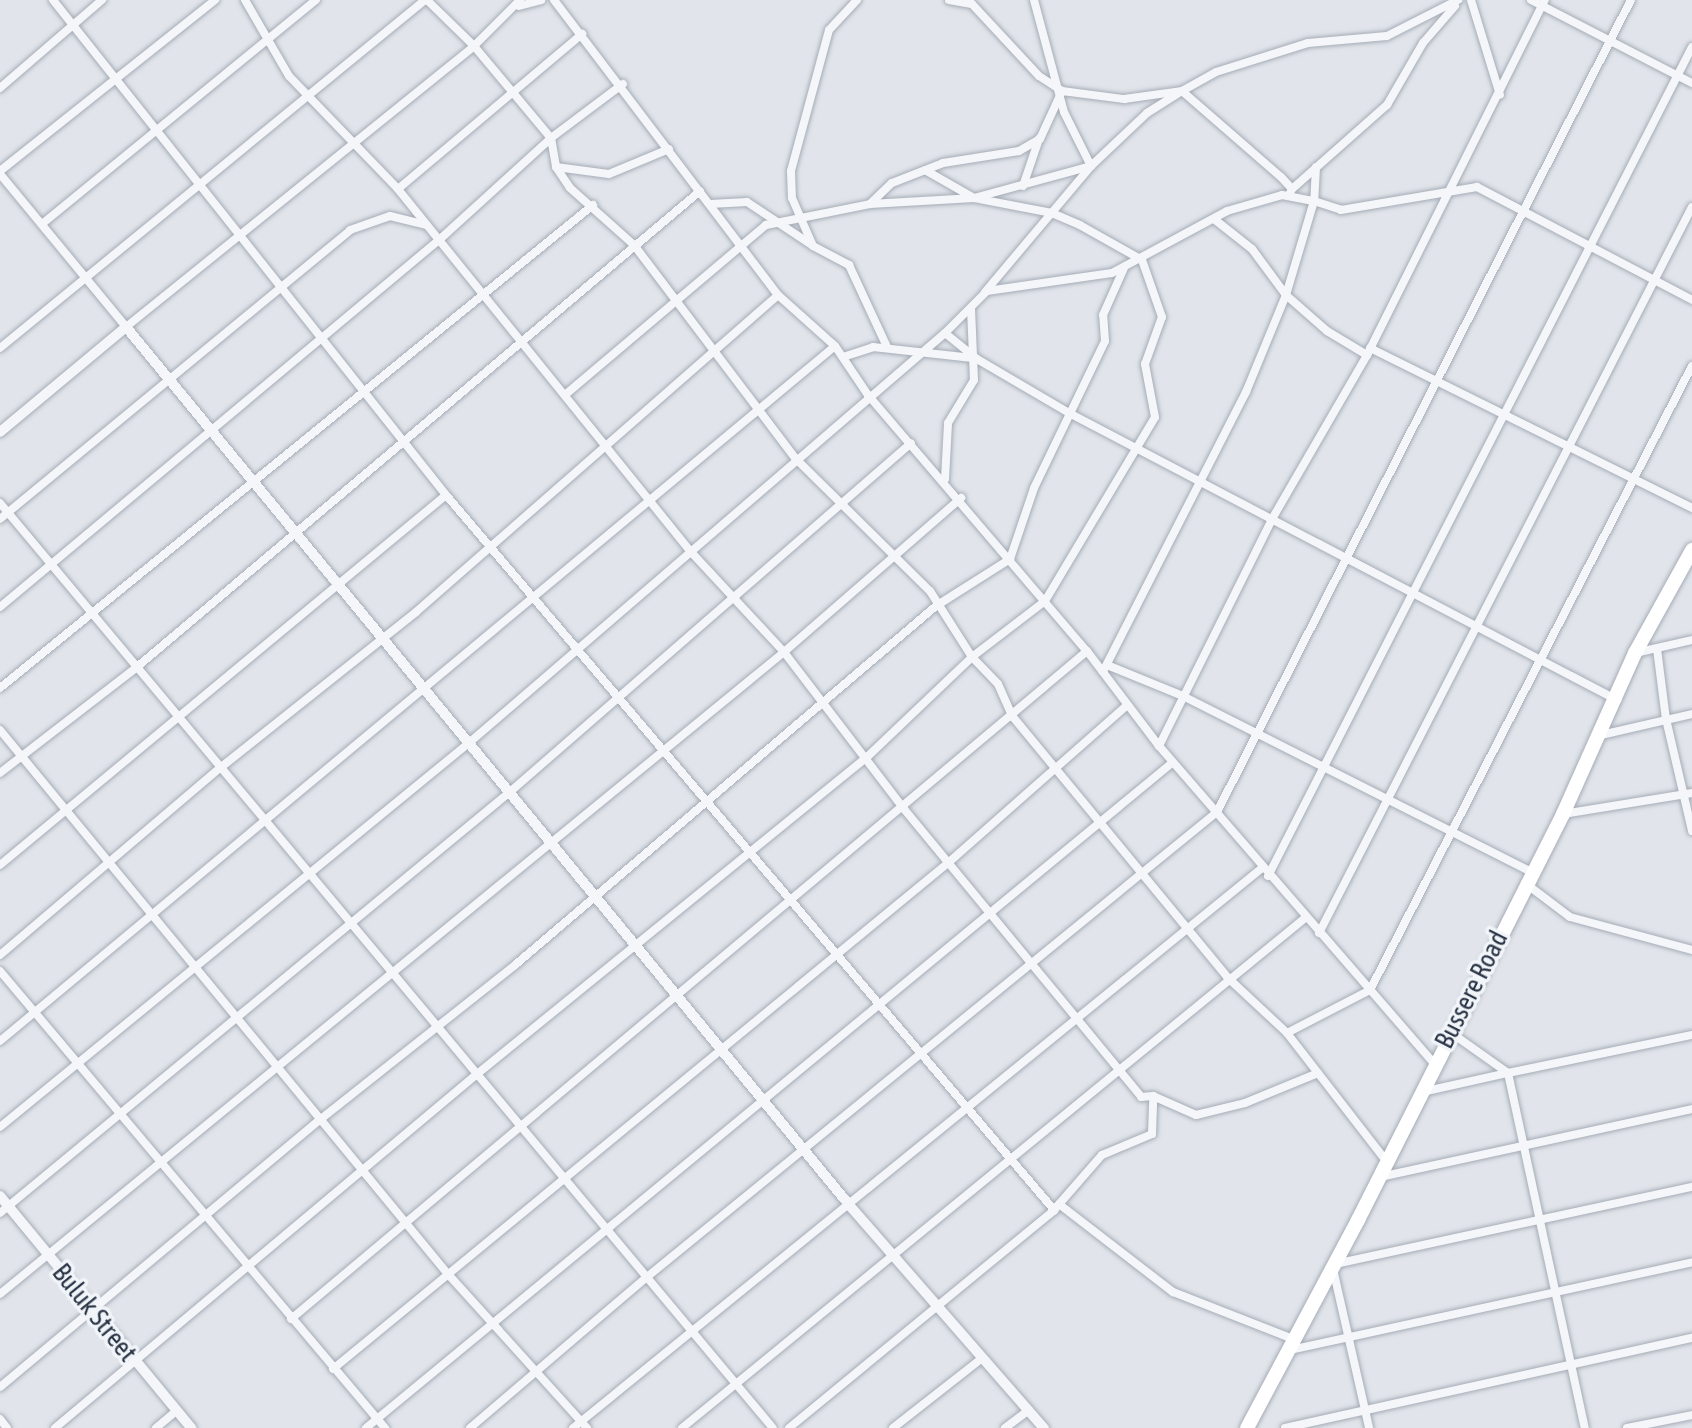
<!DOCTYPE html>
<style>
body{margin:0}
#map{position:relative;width:1692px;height:1428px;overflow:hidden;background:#e1e5eb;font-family:"Asap Condensed",sans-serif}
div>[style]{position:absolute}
.roads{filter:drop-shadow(0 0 2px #a6acb6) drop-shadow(0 0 2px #a6acb6)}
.minor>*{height:8px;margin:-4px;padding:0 4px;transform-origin:4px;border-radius:4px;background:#f4f6f9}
.tertiary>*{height:10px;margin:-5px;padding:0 5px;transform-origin:5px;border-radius:5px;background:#f4f6f9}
.primary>*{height:14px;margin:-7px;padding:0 7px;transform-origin:7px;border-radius:7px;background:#fff}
span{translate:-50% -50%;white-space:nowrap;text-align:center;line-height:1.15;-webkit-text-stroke:7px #f1f4f8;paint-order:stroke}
.street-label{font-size:26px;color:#283344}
</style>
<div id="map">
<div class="roads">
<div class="minor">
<i style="left:53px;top:0;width:632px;rotate:51.55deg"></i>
<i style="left:446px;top:495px;width:939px;rotate:49.62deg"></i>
<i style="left:245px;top:0;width:88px;rotate:59.9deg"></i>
<i style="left:289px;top:76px;width:157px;rotate:46deg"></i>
<i style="left:398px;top:189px;width:468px;rotate:51.1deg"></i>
<i style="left:692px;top:553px;width:135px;rotate:47.1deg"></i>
<i style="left:784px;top:652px;width:198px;rotate:52.6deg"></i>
<i style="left:904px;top:809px;width:373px;rotate:50.5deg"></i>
<i style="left:1141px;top:1097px;width:12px;rotate:-5deg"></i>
<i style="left:1153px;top:1096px;width:47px;rotate:23.8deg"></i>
<i style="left:1196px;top:1115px;width:50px;rotate:-13.8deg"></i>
<i style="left:1245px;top:1103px;width:79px;rotate:-22.3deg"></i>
<i style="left:427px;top:0;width:66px;rotate:44.4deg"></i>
<i style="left:474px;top:46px;width:120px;rotate:50.1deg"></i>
<i style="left:551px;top:138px;width:29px;rotate:80deg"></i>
<i style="left:556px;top:167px;width:25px;rotate:56deg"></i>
<i style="left:570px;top:188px;width:86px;rotate:41.7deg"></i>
<i style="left:634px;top:245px;width:268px;rotate:52.9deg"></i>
<i style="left:796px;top:459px;width:188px;rotate:44.6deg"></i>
<i style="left:930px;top:591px;width:78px;rotate:57.5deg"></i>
<i style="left:972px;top:657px;width:37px;rotate:46deg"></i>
<i style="left:998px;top:684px;width:36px;rotate:66deg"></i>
<i style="left:1013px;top:717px;width:337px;rotate:50.5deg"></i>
<i style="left:1227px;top:977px;width:82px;rotate:43deg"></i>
<i style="left:1287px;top:1033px;width:93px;rotate:-27.4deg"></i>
<i style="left:1370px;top:990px;width:702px;rotate:-62.71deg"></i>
<i style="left:554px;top:0;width:370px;rotate:52.8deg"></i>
<i style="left:778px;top:295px;width:76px;rotate:41.8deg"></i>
<i style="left:835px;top:346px;width:59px;rotate:56deg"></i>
<i style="left:868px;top:395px;width:337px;rotate:49.5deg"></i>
<i style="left:1087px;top:651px;width:119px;rotate:52.8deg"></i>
<i style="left:1159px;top:746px;width:420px;rotate:49.1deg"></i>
<i style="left:857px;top:0;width:41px;rotate:133deg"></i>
<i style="left:829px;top:30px;width:146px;rotate:105.1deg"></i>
<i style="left:791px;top:171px;width:27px;rotate:88deg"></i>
<i style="left:792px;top:198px;width:52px;rotate:66.4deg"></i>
<i style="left:813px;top:246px;width:41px;rotate:27.8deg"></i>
<i style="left:849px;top:265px;width:90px;rotate:65.1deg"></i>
<i style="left:949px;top:0;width:23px;rotate:10deg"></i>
<i style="left:972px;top:4px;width:98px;rotate:47.1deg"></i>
<i style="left:1039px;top:76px;width:27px;rotate:33deg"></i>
<i style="left:1471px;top:0;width:99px;rotate:73deg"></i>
<i style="left:1531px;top:0;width:181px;rotate:27.3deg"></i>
<i style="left:519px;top:6px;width:23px;rotate:-15deg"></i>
<i style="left:0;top:88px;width:135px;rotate:-40.8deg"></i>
<i style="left:556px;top:167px;width:53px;rotate:7.5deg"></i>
<i style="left:609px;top:174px;width:65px;rotate:-22.6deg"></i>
<i style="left:1316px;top:167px;width:34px;rotate:93deg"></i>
<i style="left:1314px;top:201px;width:28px;rotate:18deg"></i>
<i style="left:1341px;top:210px;width:138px;rotate:-9.6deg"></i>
<i style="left:1477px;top:187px;width:243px;rotate:27.7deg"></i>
<i style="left:0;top:171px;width:275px;rotate:-38.5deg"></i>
<i style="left:0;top:174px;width:198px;rotate:50.5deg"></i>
<i style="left:126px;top:327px;width:447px;rotate:-38.9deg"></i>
<i style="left:474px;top:46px;width:65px;rotate:-45deg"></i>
<i style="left:1023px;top:186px;width:50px;rotate:-71.2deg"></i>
<i style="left:398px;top:189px;width:241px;rotate:-40.1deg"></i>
<i style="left:1292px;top:189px;width:127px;rotate:-41.5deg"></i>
<i style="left:1387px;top:105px;width:72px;rotate:-59.9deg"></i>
<i style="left:1423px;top:43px;width:49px;rotate:-49.1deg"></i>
<i style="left:710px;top:204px;width:37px;rotate:-3deg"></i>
<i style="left:747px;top:202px;width:78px;rotate:33.5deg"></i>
<i style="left:870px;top:204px;width:104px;rotate:-3.3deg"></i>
<i style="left:974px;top:198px;width:121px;rotate:-15.3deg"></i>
<i style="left:1091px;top:166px;width:60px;rotate:-116.6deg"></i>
<i style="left:1064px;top:112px;width:116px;rotate:-105deg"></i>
<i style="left:1214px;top:219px;width:48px;rotate:38.3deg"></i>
<i style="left:1252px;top:249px;width:57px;rotate:53.5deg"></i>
<i style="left:1286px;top:295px;width:55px;rotate:41.3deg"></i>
<i style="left:1327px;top:331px;width:47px;rotate:31deg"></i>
<i style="left:42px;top:224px;width:354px;rotate:-39.3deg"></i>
<i style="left:985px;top:292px;width:165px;rotate:-49.9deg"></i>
<i style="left:1091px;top:166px;width:77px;rotate:-43.4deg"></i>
<i style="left:1147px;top:113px;width:41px;rotate:-32.2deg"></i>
<i style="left:1182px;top:91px;width:39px;rotate:-29deg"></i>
<i style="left:1216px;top:72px;width:96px;rotate:-17.5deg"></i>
<i style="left:1308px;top:43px;width:79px;rotate:-5.1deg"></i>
<i style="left:1387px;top:36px;width:80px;rotate:-26.9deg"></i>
<i style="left:945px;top:333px;width:41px;rotate:39.1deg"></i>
<i style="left:977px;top:359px;width:107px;rotate:30.4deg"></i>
<i style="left:1069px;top:413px;width:619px;rotate:27.64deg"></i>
<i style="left:0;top:348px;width:549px;rotate:-39.31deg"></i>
<i style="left:1370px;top:348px;width:360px;rotate:26.4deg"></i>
<i style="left:843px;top:357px;width:32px;rotate:-18deg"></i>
<i style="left:873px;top:347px;width:100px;rotate:6.3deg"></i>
<i style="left:566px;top:394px;width:262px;rotate:-40.2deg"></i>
<i style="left:766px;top:225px;width:106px;rotate:-11.4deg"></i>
<i style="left:870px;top:204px;width:30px;rotate:-44deg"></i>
<i style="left:892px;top:183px;width:55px;rotate:-21.4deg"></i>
<i style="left:943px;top:163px;width:77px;rotate:-9deg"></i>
<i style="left:1019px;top:151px;width:24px;rotate:-30deg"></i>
<i style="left:1040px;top:139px;width:53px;rotate:-65.4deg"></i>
<i style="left:1062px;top:91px;width:63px;rotate:7.4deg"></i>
<i style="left:1124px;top:99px;width:59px;rotate:-7.9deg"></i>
<i style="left:1182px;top:91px;width:131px;rotate:41deg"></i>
<i style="left:1281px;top:177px;width:16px;rotate:47deg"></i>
<i style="left:1292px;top:189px;width:7px;rotate:117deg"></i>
<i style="left:945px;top:479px;width:56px;rotate:-86.9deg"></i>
<i style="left:948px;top:423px;width:50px;rotate:-58.8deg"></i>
<i style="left:974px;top:380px;width:72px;rotate:-92.4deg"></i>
<i style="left:0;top:503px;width:1205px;rotate:50.12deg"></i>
<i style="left:0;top:519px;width:454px;rotate:-39.5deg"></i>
<i style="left:350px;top:230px;width:42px;rotate:-19.3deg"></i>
<i style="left:390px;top:216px;width:37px;rotate:14deg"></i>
<i style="left:0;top:607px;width:572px;rotate:-39.9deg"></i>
<i style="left:439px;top:240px;width:151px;rotate:-42.3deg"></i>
<i style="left:551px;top:138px;width:90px;rotate:-36.9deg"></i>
<i style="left:1657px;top:649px;width:71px;rotate:82.7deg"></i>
<i style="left:1666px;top:719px;width:115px;rotate:76.9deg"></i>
<i style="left:1635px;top:653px;width:58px;rotate:-12.8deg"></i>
<i style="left:1107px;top:665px;width:82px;rotate:22.2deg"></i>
<i style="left:1183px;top:696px;width:390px;rotate:26.8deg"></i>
<i style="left:0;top:688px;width:765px;rotate:-39.16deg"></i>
<i style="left:0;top:730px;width:703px;rotate:50.54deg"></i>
<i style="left:447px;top:1273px;width:209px;rotate:47.9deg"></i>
<i style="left:1601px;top:735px;width:93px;rotate:-13deg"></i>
<i style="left:1159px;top:746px;width:254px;rotate:-63.5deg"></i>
<i style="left:1272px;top:519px;width:190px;rotate:-59.9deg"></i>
<i style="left:1367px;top:355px;width:397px;rotate:-63.4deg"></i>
<i style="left:0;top:773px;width:173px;rotate:-37.7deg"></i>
<i style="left:137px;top:667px;width:737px;rotate:-40.21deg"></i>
<i style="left:1563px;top:814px;width:131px;rotate:-9.2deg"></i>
<i style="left:0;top:865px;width:579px;rotate:-39.68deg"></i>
<i style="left:1268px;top:876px;width:931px;rotate:-62.91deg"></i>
<i style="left:1525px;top:883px;width:56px;rotate:37.1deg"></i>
<i style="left:1570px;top:917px;width:126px;rotate:15.1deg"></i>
<i style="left:1319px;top:933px;width:816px;rotate:-62.81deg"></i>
<i style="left:0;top:955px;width:289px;rotate:-40.4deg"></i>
<i style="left:220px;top:768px;width:251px;rotate:-38.5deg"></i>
<i style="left:416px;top:612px;width:481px;rotate:-41.2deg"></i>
<i style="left:0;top:971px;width:598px;rotate:49.89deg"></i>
<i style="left:1450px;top:1032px;width:71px;rotate:35.3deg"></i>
<i style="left:1508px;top:1073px;width:188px;rotate:-11.7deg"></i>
<i style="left:1287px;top:1033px;width:163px;rotate:52.2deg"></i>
<i style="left:0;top:1041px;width:1086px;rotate:-39.77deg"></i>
<i style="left:1422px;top:1092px;width:88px;rotate:-12.5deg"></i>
<i style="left:1508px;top:1073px;width:363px;rotate:77.8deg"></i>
<i style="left:0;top:1127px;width:608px;rotate:-39.32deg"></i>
<i style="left:470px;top:742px;width:627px;rotate:-40.73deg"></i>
<i style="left:945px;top:333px;width:59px;rotate:-45deg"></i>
<i style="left:987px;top:291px;width:126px;rotate:-8.2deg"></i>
<i style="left:1112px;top:273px;width:131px;rotate:-28.3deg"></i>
<i style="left:1227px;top:211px;width:57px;rotate:-16.2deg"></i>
<i style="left:1282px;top:195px;width:33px;rotate:11deg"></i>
<i style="left:1314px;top:201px;width:98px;rotate:106.6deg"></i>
<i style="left:1286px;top:295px;width:105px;rotate:112.4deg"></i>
<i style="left:1246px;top:392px;width:314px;rotate:117.1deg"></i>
<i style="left:1380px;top:1177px;width:319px;rotate:-12.3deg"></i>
<i style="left:1059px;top:1204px;width:144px;rotate:37.7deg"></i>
<i style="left:1173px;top:1292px;width:129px;rotate:21.4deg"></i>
<i style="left:0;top:1213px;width:663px;rotate:-39.55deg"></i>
<i style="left:511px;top:791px;width:530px;rotate:-41.02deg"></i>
<i style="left:1335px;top:1264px;width:365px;rotate:-12.2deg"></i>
<i style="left:1333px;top:1269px;width:163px;rotate:77.2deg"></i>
<i style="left:0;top:1294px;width:1013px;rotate:-39.31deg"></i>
<i style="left:784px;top:652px;width:235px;rotate:-41deg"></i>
<i style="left:291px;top:1319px;width:1039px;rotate:-40deg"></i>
<i style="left:1290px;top:1350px;width:412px;rotate:-12.3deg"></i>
<i style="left:333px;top:1369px;width:796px;rotate:-39.45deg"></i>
<i style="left:948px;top:863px;width:239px;rotate:-41.4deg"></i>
<i style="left:0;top:1387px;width:418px;rotate:-39.9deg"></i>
<i style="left:321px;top:1119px;width:248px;rotate:-38.4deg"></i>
<i style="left:515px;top:965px;width:553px;rotate:-40.46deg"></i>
<i style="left:936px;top:606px;width:88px;rotate:-32.4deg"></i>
<i style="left:1010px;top:559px;width:75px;rotate:-71.3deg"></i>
<i style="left:1034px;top:488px;width:163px;rotate:-64.2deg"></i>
<i style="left:1105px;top:341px;width:26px;rotate:-94deg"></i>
<i style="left:1103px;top:315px;width:51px;rotate:-65.9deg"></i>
<i style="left:0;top:1419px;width:11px;rotate:52deg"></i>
<i style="left:55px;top:1428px;width:551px;rotate:-39.99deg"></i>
<i style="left:477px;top:1074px;width:500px;rotate:-39.1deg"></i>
<i style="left:865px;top:759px;width:148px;rotate:-43.6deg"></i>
<i style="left:972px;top:657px;width:92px;rotate:-37.5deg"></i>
<i style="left:1045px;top:601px;width:214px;rotate:-59.1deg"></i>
<i style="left:1155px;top:417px;width:54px;rotate:-100.7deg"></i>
<i style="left:1145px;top:364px;width:50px;rotate:-70.1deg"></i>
<i style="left:1162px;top:317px;width:60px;rotate:-109.3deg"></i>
<i style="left:1142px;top:260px;width:71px;rotate:-150.6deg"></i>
<i style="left:1080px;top:225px;width:30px;rotate:-157deg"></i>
<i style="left:1052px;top:213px;width:79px;rotate:-169.1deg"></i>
<i style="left:974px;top:198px;width:56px;rotate:-150.3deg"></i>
<i style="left:156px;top:1428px;width:26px;rotate:-40deg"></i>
<i style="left:366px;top:1428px;width:1046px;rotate:-39.53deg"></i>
<i style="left:470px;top:1428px;width:233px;rotate:-40.5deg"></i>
<i style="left:647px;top:1277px;width:736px;rotate:-39.21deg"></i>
<i style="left:1217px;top:812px;width:911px;rotate:-62.99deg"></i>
<i style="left:573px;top:1428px;width:888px;rotate:-39.1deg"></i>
<i style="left:682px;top:1428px;width:805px;rotate:-39.3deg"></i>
<i style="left:789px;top:1428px;width:343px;rotate:-39.4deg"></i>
<i style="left:1054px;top:1210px;width:73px;rotate:-48.9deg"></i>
<i style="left:1102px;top:1155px;width:54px;rotate:-22.8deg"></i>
<i style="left:1152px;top:1134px;width:38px;rotate:-88deg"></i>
<i style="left:893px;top:1428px;width:112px;rotate:-38.1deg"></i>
<i style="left:1005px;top:1428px;width:30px;rotate:-37deg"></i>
<i style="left:1285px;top:1428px;width:417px;rotate:-12.5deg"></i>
<i style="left:1627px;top:1428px;width:66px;rotate:-11.3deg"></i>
</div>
<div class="tertiary">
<i style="left:0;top:432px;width:164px;rotate:-39.8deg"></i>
<i style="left:126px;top:327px;width:1139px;rotate:50.52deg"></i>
<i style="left:850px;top:1206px;width:295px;rotate:48.9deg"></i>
<i style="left:0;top:1196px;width:301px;rotate:50.5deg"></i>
</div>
<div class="primary">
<i style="left:1247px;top:1428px;width:236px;rotate:-61.9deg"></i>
<i style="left:1358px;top:1220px;width:455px;rotate:-63.2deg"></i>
<i style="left:1563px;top:814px;width:176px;rotate:-65.9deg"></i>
<i style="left:1635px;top:653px;width:118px;rotate:-61deg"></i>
</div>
</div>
<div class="street-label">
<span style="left:1472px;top:990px;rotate:-63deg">Bussere Road</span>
<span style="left:94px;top:1313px;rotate:51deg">Buluk Street</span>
</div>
</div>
